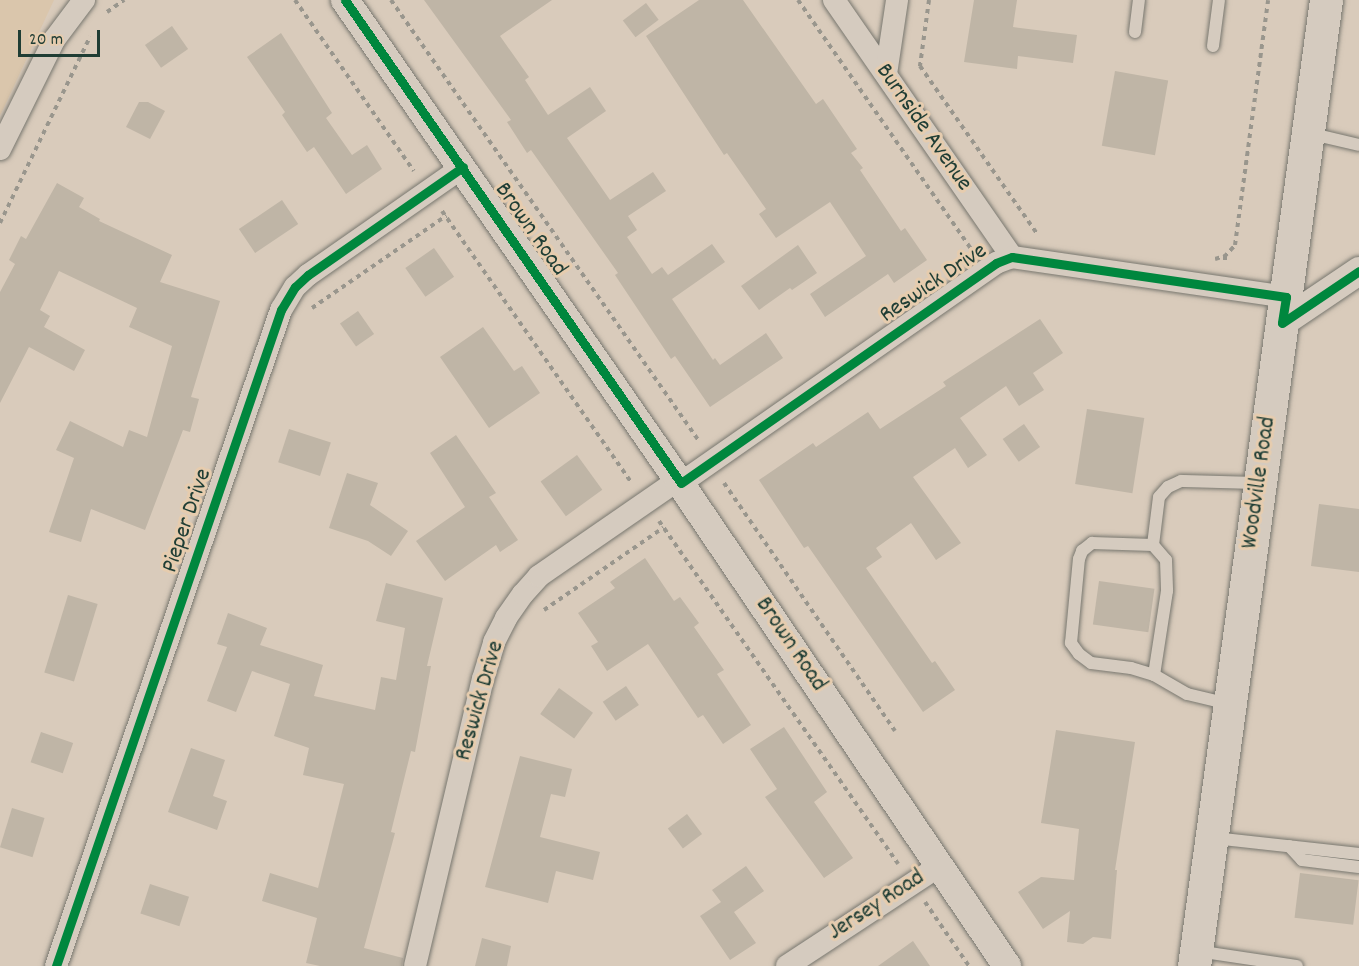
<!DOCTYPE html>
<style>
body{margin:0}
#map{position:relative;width:1359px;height:966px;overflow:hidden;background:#d9cbbb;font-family:Dekko,sans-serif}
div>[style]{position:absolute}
.built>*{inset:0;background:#dac6ac}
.building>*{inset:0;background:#bfb5a6;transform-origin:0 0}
.path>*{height:4px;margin-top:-2px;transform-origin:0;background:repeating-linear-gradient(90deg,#99968d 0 4.5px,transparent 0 9px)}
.roads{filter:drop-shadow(0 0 2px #78776f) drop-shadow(0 0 2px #78776f)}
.service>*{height:12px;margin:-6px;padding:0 6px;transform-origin:6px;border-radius:6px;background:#d5cbbf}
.minor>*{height:22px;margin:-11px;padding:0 11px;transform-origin:11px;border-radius:11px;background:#d5cbbf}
.tertiary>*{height:28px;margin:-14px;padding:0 14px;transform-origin:14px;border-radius:14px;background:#d5cbbf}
.primary>*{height:33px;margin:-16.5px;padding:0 16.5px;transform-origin:16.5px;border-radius:16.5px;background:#d5cbbf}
.cycleway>*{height:9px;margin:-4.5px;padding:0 4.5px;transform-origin:4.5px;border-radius:4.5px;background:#00873e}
span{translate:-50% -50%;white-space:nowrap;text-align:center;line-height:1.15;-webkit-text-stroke:6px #e6ccae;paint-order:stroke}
.street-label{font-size:24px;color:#1f3d34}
.scale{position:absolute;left:18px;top:30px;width:82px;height:27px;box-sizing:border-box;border:3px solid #1f3d34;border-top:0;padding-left:8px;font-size:18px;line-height:21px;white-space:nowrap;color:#1f3d34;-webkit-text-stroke:4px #e6ccae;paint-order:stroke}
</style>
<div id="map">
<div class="built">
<i style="clip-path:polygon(0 0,54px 0,0 116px)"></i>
</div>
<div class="building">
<i style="clip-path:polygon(424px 0,552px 0,500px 36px,529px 77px,525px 80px,548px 115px,590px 87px,606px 111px,567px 138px,610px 200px,653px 172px,666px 191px,628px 216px,637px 230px,627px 237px,652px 274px,662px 267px,668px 275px,712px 244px,725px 262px,672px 299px,713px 360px,715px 358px,720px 365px,766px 333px,783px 358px,710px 407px,675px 356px,671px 359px,615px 275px,618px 273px,531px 150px,527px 153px,507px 122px,511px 120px)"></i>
<i style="clip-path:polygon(699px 0,743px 0,816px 104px,823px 99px,857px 149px,851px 153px,863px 168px,860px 170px,901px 231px,905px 228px,927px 260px,894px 283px,888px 274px,825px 317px,810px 294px,866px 256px,830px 202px,776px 238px,759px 214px,766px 209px,727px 153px,724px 155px,646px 36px)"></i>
<i style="clip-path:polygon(974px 0,1017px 0,1013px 27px,1077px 35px,1073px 63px,1018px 56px,1017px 69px,964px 62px)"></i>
<i style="left:646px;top:3px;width:21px;height:29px;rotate:53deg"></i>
<i style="left:172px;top:26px;width:28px;height:33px;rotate:55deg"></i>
<i style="clip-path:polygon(281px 33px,332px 113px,326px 118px,352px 155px,367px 145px,382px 169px,346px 194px,314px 147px,307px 152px,282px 115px,285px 112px,247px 57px)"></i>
<i style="left:1115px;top:71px;width:54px;height:76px;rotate:10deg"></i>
<i style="clip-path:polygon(139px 102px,148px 102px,165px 111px,150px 139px,126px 127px)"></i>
<i style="clip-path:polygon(57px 183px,84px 198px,79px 207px,100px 219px,99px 221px,172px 255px,160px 282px,220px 301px,191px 397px,199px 399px,190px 432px,183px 430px,145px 530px,91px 509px,81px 542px,49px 532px,74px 458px,56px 450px,70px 421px,123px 447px,129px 430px,147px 437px,172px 346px,129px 327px,137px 308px,59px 271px,40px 310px,50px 316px,44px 327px,85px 350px,74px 371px,29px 347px,0 403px,0 292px,15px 264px,9px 260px,21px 236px,26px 239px)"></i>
<i style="left:282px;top:200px;width:29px;height:52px;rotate:56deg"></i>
<i style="clip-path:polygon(798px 245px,817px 273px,792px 290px,790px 288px,759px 310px,741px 286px)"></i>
<i style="left:434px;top:248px;width:35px;height:35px;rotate:55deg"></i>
<i style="left:358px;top:311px;width:28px;height:22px;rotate:55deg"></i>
<i style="clip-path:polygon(1040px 319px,1063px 353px,1033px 373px,1044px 390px,1019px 406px,1006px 386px,960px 418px,987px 455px,968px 468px,955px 448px,913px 477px,961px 543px,936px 560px,911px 523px,876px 548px,882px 557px,866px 568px,932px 663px,935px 661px,955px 690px,923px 712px,808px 546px,804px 548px,759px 480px,813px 443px,816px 447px,868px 412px,880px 429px,946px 386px,943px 382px)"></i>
<i style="clip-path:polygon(483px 327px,514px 371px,522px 366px,540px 393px,489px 428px,440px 357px)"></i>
<i style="left:1087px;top:409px;width:58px;height:76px;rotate:9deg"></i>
<i style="left:1024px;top:424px;width:28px;height:26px;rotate:55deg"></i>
<i style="left:289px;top:429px;width:44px;height:35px;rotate:18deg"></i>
<i style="clip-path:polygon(456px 435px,496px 493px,489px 497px,518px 540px,500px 552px,496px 545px,445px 581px,416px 541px,465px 507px,430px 453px)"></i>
<i style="left:577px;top:455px;width:43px;height:45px;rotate:54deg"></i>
<i style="clip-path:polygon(347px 473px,378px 483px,370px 505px,408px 531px,391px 556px,368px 541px,329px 528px)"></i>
<i style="clip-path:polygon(1319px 504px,1359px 509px,1359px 572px,1311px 566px)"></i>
<i style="clip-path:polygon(645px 558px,674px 601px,680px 597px,699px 623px,694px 627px,724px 670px,717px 674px,751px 725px,723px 744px,703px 715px,698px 718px,648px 644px,607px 671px,591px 646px,598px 642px,578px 613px,615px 588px,610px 582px)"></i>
<i style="left:1099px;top:581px;width:56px;height:44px;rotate:8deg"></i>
<i style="clip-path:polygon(386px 583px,443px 598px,427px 666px,431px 666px,415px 752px,411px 751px,391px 832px,395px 833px,364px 948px,403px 958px,402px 966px,320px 966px,306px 963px,317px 918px,262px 901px,270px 873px,318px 888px,344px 784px,303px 775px,309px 748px,274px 736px,290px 684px,252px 671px,236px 712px,207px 701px,227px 647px,217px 644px,228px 613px,267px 628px,260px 645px,323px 665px,314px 696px,375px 710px,381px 677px,396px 680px,405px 628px,376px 621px)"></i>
<i style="left:68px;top:595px;width:31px;height:81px;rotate:17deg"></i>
<i style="left:626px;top:686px;width:23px;height:28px;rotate:56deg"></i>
<i style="left:559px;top:688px;width:42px;height:32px;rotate:36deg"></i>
<i style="clip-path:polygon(784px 727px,827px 792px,814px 802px,853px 858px,824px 878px,765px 797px,777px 789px,750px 749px)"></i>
<i style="clip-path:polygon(1056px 730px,1135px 742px,1115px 870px,1117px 870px,1111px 939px,1093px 937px,1083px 944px,1067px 942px,1070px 911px,1043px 929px,1018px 892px,1041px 877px,1074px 880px,1079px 829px,1041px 823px)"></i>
<i style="left:41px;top:732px;width:34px;height:32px;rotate:19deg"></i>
<i style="clip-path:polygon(191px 748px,225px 760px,213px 796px,227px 801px,217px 830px,168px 812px)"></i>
<i style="clip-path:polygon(520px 756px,572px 769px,565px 797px,551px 794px,540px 837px,600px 852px,593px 880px,556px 871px,548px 903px,485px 887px)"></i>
<i style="left:12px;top:808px;width:34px;height:41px;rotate:17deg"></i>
<i style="left:687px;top:814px;width:25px;height:24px;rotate:53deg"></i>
<i style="clip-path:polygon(746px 866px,764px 891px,734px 912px,756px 943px,730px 960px,700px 916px,721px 902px,712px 890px)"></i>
<i style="left:1300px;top:873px;width:59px;height:45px;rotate:7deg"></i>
<i style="left:150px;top:884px;width:41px;height:31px;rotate:18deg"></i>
<i style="clip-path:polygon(482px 938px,511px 946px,507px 966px,475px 966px)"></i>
<i style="clip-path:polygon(913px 941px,930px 966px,878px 966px)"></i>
</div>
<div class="path">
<i style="left:295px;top:0;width:208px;rotate:55.2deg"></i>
<i style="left:391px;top:0;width:538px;rotate:55.07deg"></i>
<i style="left:798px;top:0;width:305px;rotate:55.2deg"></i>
<i style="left:929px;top:0;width:67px;rotate:97.8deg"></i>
<i style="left:920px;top:66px;width:206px;rotate:55.1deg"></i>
<i style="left:107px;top:12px;width:21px;rotate:-35deg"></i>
<i style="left:442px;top:211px;width:332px;rotate:55.1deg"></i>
<i style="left:0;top:223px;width:207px;rotate:-64.2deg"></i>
<i style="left:1224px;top:257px;width:16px;rotate:-47deg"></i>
<i style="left:1235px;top:245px;width:247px;rotate:-82.3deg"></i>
<i style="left:1215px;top:259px;width:10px;rotate:-17deg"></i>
<i style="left:1225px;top:256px;width:9px;rotate:90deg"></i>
<i style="left:312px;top:308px;width:163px;rotate:-34.5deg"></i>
<i style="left:724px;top:483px;width:301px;rotate:55.4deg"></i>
<i style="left:659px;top:521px;width:418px;rotate:55.1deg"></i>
<i style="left:544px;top:610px;width:145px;rotate:-34.6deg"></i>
<i style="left:925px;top:902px;width:78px;rotate:55.5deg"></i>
</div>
<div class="roads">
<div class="service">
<i style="left:1135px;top:32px;width:32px;rotate:-83deg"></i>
<i style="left:1213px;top:46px;width:46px;rotate:-82.6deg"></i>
<i style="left:1308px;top:133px;width:52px;rotate:13.2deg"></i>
<i style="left:1153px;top:545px;width:20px;rotate:49deg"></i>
<i style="left:1166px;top:560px;width:31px;rotate:88deg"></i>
<i style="left:1167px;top:591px;width:85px;rotate:98.8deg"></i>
<i style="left:1229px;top:704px;width:43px;rotate:-166.6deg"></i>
<i style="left:1187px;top:694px;width:38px;rotate:-150deg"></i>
<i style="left:1154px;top:675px;width:24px;rotate:-163deg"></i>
<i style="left:1131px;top:668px;width:40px;rotate:-172.9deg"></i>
<i style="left:1091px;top:663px;width:15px;rotate:-143deg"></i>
<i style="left:1079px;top:654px;width:14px;rotate:-126deg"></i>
<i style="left:1071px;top:643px;width:84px;rotate:-84.6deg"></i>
<i style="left:1079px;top:559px;width:9px;rotate:-69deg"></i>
<i style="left:1082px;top:551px;width:13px;rotate:-39deg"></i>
<i style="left:1092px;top:543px;width:61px;rotate:1.9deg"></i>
<i style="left:1153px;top:545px;width:48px;rotate:-82.9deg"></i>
<i style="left:1159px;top:497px;width:13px;rotate:-48deg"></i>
<i style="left:1168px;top:487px;width:14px;rotate:-25deg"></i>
<i style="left:1181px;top:481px;width:78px;rotate:1.5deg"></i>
<i style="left:1214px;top:838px;width:146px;rotate:6.3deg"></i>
<i style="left:1289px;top:846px;width:19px;rotate:47deg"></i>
<i style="left:1302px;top:860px;width:57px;rotate:7deg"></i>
<i style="left:1197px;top:951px;width:101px;rotate:8.5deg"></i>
</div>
<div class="minor">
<i style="left:834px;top:0;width:313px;rotate:55.3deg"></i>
<i style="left:886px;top:74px;width:75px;rotate:-81.5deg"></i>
<i style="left:0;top:149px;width:122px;rotate:-63.6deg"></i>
<i style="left:54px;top:40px;width:50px;rotate:-53.1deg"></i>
<i style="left:681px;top:483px;width:384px;rotate:-34.9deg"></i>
<i style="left:996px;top:263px;width:17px;rotate:-21deg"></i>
<i style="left:1012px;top:257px;width:277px;rotate:8.3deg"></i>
<i style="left:56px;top:966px;width:694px;rotate:-71.07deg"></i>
<i style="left:281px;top:310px;width:27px;rotate:-59deg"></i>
<i style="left:295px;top:287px;width:18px;rotate:-43deg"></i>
<i style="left:308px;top:275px;width:189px;rotate:-34.9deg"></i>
<i style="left:415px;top:966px;width:295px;rotate:-76.7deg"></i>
<i style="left:483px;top:679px;width:39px;rotate:-73deg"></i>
<i style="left:494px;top:642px;width:27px;rotate:-63deg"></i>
<i style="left:506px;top:618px;width:29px;rotate:-55deg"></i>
<i style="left:523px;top:594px;width:24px;rotate:-48deg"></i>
<i style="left:539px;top:576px;width:169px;rotate:-34.6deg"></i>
<i style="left:787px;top:966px;width:181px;rotate:-33.3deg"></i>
</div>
<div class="tertiary">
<i style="left:345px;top:0;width:584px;rotate:55.25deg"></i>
<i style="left:678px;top:480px;width:587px;rotate:55.9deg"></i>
<i style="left:1282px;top:323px;width:93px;rotate:-34deg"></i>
</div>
<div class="primary">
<i style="left:1194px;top:966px;width:975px;rotate:-82.22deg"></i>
</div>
</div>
<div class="cycleway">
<i style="left:345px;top:0;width:588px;rotate:55.18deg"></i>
<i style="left:681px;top:483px;width:384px;rotate:-34.9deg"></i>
<i style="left:996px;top:263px;width:17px;rotate:-21deg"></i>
<i style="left:1012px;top:257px;width:277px;rotate:8.3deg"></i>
<i style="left:1286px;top:297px;width:26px;rotate:99deg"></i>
<i style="left:1282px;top:323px;width:93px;rotate:-34deg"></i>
<i style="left:56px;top:966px;width:694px;rotate:-71.07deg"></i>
<i style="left:281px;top:310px;width:27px;rotate:-59deg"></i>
<i style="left:295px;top:287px;width:18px;rotate:-43deg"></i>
<i style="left:308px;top:275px;width:189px;rotate:-34.9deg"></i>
</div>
<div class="street-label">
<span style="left:923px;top:128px;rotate:55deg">Burnside Avenue</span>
<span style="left:530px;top:230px;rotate:55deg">Brown Road</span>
<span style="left:934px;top:284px;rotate:-34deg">Reswick Drive</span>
<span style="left:1260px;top:483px;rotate:-82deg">Woodville Road</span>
<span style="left:188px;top:521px;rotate:-71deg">Pieper Drive</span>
<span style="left:790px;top:645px;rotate:56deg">Brown Road</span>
<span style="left:481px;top:701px;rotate:-74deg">Reswick Drive</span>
<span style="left:877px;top:906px;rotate:-33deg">Jersey Road</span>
</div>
<div class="scale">20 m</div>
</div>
